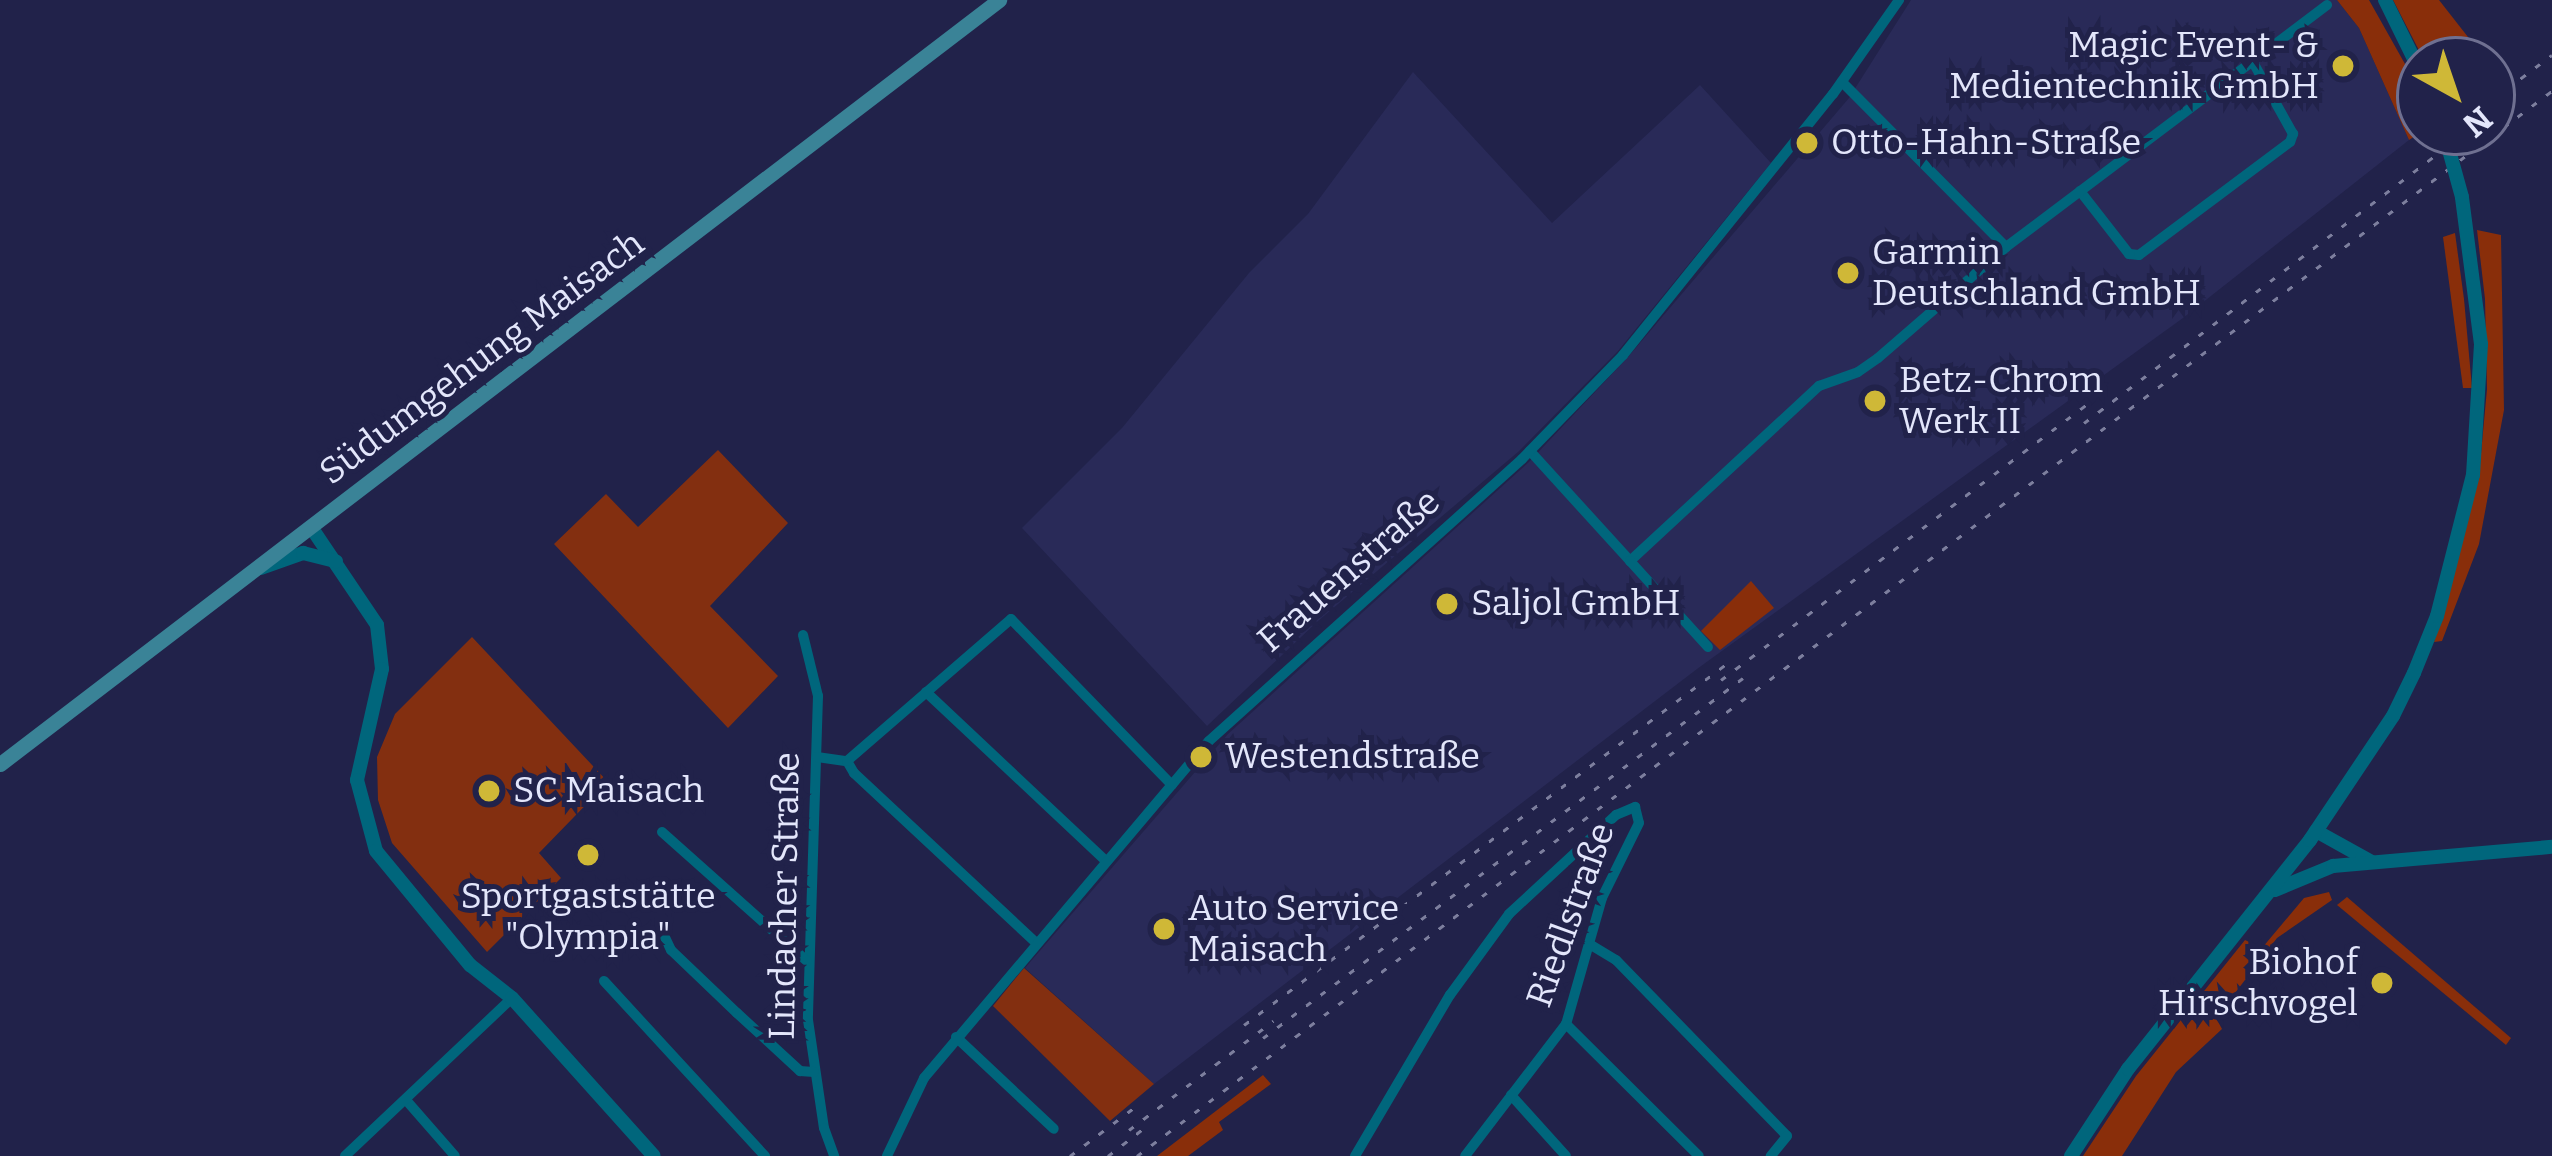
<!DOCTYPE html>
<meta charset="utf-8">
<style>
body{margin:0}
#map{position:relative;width:2552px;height:1156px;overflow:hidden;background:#21224a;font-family:Bitter,serif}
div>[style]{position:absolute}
.built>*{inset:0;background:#292a58}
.green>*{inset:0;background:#832f10}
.forest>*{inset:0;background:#892e0a}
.minor>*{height:10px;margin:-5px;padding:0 5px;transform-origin:5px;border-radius:5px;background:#00667c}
.tertiary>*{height:14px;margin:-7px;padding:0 7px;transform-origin:7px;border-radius:7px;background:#00667c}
.secondary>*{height:15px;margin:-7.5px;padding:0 7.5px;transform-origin:7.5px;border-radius:7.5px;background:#3a8397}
.rail>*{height:3px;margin-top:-1.5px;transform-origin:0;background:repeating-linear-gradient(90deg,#7d7f9e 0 6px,transparent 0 18px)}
.tertiary-bridge>*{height:14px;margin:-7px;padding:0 7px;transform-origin:7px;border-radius:7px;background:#00667c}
.dots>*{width:33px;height:33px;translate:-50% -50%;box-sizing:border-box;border:6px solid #21224a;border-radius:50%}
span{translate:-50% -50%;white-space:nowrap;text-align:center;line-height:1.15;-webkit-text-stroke:10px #21224a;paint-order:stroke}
.poi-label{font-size:36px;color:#e3e6fb}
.right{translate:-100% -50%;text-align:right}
.left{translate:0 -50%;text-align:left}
.street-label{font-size:36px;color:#e3e6fb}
.north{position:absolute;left:2396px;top:36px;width:120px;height:120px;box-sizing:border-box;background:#21224a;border:3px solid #6f7091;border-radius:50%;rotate:140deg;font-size:33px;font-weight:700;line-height:48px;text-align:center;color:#e3e6fb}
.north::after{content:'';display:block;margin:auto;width:42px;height:54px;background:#cfb837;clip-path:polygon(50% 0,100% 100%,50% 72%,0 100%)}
</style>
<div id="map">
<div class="built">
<i style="clip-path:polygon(1911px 0,2337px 0,2359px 28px,2409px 140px,2183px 318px,1697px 669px,1154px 1084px,1025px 968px,1228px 734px,1529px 462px,1628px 357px,1849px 98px)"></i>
<i style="clip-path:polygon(1413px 72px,1552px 223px,1700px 85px,1771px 163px,1618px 351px,1518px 452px,1318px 621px,1207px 726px,1022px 528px,1122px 428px,1249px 273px,1308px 214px)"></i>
</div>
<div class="green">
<i style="clip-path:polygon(718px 450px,788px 523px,710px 606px,778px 676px,728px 728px,554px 544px,606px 494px,638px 527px)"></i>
<i style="clip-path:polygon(472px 637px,608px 782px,539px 853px,561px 878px,487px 952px,392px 843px,378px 800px,377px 757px,395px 714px)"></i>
<i style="clip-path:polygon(1024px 968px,1154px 1084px,1110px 1121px,993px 1006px)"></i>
</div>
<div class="forest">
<i style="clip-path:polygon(2337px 0,2369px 0,2405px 64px,2420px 104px,2421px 132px,2409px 140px,2359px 28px)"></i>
<i style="clip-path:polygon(2393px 0,2439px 0,2486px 60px,2424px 60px)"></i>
<i style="clip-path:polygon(2477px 230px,2501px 235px,2504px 410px,2479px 544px,2442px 641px,2434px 642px,2479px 475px,2487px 389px,2485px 299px)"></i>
<i style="clip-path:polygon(2455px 233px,2464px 299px,2472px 388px,2463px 388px,2443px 237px)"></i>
<i style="clip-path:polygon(1751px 581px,1774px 608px,1720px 650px,1701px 631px)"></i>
<i style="clip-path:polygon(2329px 892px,2332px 900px,2277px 938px,2216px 1018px,2222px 1029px,2176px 1072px,2122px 1156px,2083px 1156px,2136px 1076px,2245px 940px,2262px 948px,2304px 898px)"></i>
<i style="clip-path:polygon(2347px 897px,2511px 1038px,2506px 1045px,2337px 905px)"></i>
<i style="clip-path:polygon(1263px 1075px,1271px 1084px,1219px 1122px,1223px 1130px,1188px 1156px,1157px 1156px)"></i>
</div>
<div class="minor">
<i style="left:2080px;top:191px;width:80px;rotate:52.1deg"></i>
<i style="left:2129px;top:254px;width:10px;rotate:6deg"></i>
<i style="left:2139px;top:255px;width:189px;rotate:-36.8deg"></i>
<i style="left:2290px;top:142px;width:9px;rotate:-69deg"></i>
<i style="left:2293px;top:134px;width:82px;rotate:-119.1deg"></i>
<i style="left:2006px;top:247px;width:402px;rotate:-37deg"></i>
<i style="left:1530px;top:451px;width:149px;rotate:47.7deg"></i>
<i style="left:1630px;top:561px;width:258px;rotate:-42.8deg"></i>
<i style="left:1819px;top:386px;width:41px;rotate:-19.7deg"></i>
<i style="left:1858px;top:372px;width:24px;rotate:-35deg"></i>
<i style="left:1878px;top:358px;width:169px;rotate:-40.9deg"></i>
<i style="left:2006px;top:247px;width:233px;rotate:-134.8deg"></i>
<i style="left:1630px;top:561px;width:116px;rotate:47.8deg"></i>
<i style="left:803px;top:635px;width:63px;rotate:76.2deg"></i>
<i style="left:818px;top:696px;width:324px;rotate:91.8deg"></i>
<i style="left:808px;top:1020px;width:109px;rotate:81.6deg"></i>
<i style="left:824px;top:1128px;width:30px;rotate:70deg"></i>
<i style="left:926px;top:692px;width:247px;rotate:43.2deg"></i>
<i style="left:817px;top:757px;width:30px;rotate:8deg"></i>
<i style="left:847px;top:761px;width:14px;rotate:60deg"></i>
<i style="left:854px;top:773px;width:248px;rotate:43deg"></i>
<i style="left:847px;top:761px;width:217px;rotate:-40.9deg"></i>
<i style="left:1011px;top:619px;width:231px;rotate:45.9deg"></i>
<i style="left:662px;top:832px;width:194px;rotate:41.7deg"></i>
<i style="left:663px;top:933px;width:19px;rotate:65deg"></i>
<i style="left:671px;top:950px;width:91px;rotate:43.7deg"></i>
<i style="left:737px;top:1013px;width:86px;rotate:42.6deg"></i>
<i style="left:800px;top:1071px;width:14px;rotate:4deg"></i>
<i style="left:1591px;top:945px;width:29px;rotate:31deg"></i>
<i style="left:1616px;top:960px;width:245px;rotate:45.8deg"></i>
<i style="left:1787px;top:1136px;width:26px;rotate:129deg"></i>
<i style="left:604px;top:981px;width:238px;rotate:47.4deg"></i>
<i style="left:1566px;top:1024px;width:187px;rotate:44.8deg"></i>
<i style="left:956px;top:1037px;width:134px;rotate:43.2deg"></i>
<i style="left:1511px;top:1095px;width:82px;rotate:48deg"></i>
<i style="left:406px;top:1100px;width:74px;rotate:48.8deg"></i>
<i style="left:345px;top:1156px;width:230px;rotate:-43.4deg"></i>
<i style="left:887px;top:1156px;width:86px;rotate:-64.6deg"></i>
<i style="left:924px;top:1078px;width:441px;rotate:-49.8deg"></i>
<i style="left:1209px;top:741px;width:421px;rotate:-42deg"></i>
<i style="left:1522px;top:459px;width:145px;rotate:-45.8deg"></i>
<i style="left:1623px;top:355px;width:335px;rotate:-51.2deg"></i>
<i style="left:1833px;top:94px;width:115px;rotate:-54.9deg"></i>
<i style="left:1355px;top:1156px;width:187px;rotate:-59.5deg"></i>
<i style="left:1450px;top:995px;width:100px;rotate:-53.9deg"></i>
<i style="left:1509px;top:914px;width:146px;rotate:-42.8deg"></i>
<i style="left:1616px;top:815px;width:21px;rotate:-23deg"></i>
<i style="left:1635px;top:807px;width:16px;rotate:76deg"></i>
<i style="left:1639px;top:823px;width:84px;rotate:116.3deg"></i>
<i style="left:1602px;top:898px;width:131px;rotate:105.9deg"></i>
<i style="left:1566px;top:1024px;width:166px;rotate:127.4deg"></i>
</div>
<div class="tertiary">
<i style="left:2385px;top:0;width:79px;rotate:63.8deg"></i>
<i style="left:311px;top:527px;width:118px;rotate:56deg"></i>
<i style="left:377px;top:625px;width:44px;rotate:83.5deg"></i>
<i style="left:382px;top:669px;width:114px;rotate:102.7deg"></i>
<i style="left:357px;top:780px;width:73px;rotate:75deg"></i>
<i style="left:376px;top:851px;width:148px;rotate:50.5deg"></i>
<i style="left:470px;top:965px;width:53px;rotate:38.2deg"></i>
<i style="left:512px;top:998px;width:212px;rotate:48.1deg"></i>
<i style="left:261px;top:568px;width:45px;rotate:-19.7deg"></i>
<i style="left:303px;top:553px;width:34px;rotate:14deg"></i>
<i style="left:2316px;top:831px;width:64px;rotate:29deg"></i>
<i style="left:2275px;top:890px;width:63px;rotate:-22.5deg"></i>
<i style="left:2333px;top:866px;width:220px;rotate:-5deg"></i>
<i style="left:2071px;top:1156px;width:104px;rotate:-56.8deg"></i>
<i style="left:2128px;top:1069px;width:293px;rotate:-51.5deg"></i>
<i style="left:2310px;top:840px;width:149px;rotate:-56.2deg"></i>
<i style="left:2393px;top:716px;width:48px;rotate:-64deg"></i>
<i style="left:2414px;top:673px;width:61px;rotate:-68deg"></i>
<i style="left:2437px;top:616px;width:146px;rotate:-75.7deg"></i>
<i style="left:2473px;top:475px;width:131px;rotate:-86.5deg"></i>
<i style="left:2481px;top:344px;width:148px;rotate:-97.4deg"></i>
</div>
<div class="secondary">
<i style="left:0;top:764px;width:1258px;rotate:-37.41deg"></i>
</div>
<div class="rail">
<i style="left:2492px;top:100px;width:75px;rotate:-36.9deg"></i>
<i style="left:2084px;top:423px;width:480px;rotate:-37.3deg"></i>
<i style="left:1721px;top:680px;width:468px;rotate:-37deg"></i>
<i style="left:1244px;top:1025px;width:606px;rotate:-36.81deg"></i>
<i style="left:1263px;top:1038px;width:600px;rotate:-36.87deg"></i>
<i style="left:1129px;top:1130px;width:181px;rotate:-37.1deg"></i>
<i style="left:1070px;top:1156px;width:86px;rotate:-37deg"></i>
<i style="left:1108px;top:1156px;width:51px;rotate:-37.8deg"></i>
<i style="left:1137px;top:1156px;width:1771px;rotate:-36.97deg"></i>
</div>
<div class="tertiary-bridge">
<i style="left:2444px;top:132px;width:67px;rotate:74.5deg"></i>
</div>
<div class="dots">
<i style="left:2343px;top:66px;background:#cfb837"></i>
<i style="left:1807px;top:143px;background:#cfb837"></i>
<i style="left:1848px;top:273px;background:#cfb837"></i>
<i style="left:1875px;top:401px;background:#cfb837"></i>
<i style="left:1447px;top:604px;background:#cfb837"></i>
<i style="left:1201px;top:757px;background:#cfb837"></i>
<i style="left:489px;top:791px;background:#cfb837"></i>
<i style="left:588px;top:855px;background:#cfb837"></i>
<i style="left:1164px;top:929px;background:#cfb837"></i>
<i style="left:2382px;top:983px;background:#cfb837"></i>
</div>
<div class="poi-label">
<span class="right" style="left:2319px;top:66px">Magic Event- &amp;<br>Medientechnik GmbH</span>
<span class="left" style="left:1831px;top:143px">Otto-Hahn-Straße</span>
<span class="left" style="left:1872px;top:273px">Garmin<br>Deutschland GmbH</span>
<span class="left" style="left:1899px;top:401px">Betz-Chrom<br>Werk II</span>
<span class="left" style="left:1471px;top:604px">Saljol GmbH</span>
<span class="left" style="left:1225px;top:757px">Westendstraße</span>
<span class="left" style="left:513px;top:791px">SC Maisach</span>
<span style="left:588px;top:917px">Sportgaststätte<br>"Olympia"</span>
<span class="left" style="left:1188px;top:929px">Auto Service<br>Maisach</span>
<span class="right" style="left:2358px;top:983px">Biohof<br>Hirschvogel</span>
</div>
<div class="street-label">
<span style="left:482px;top:358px;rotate:-37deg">Südumgehung Maisach</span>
<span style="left:1349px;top:571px;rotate:-41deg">Frauenstraße</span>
<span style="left:785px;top:896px;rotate:-89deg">Lindacher Straße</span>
<span style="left:1571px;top:915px;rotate:-70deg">Riedlstraße</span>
</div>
<div class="north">N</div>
</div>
